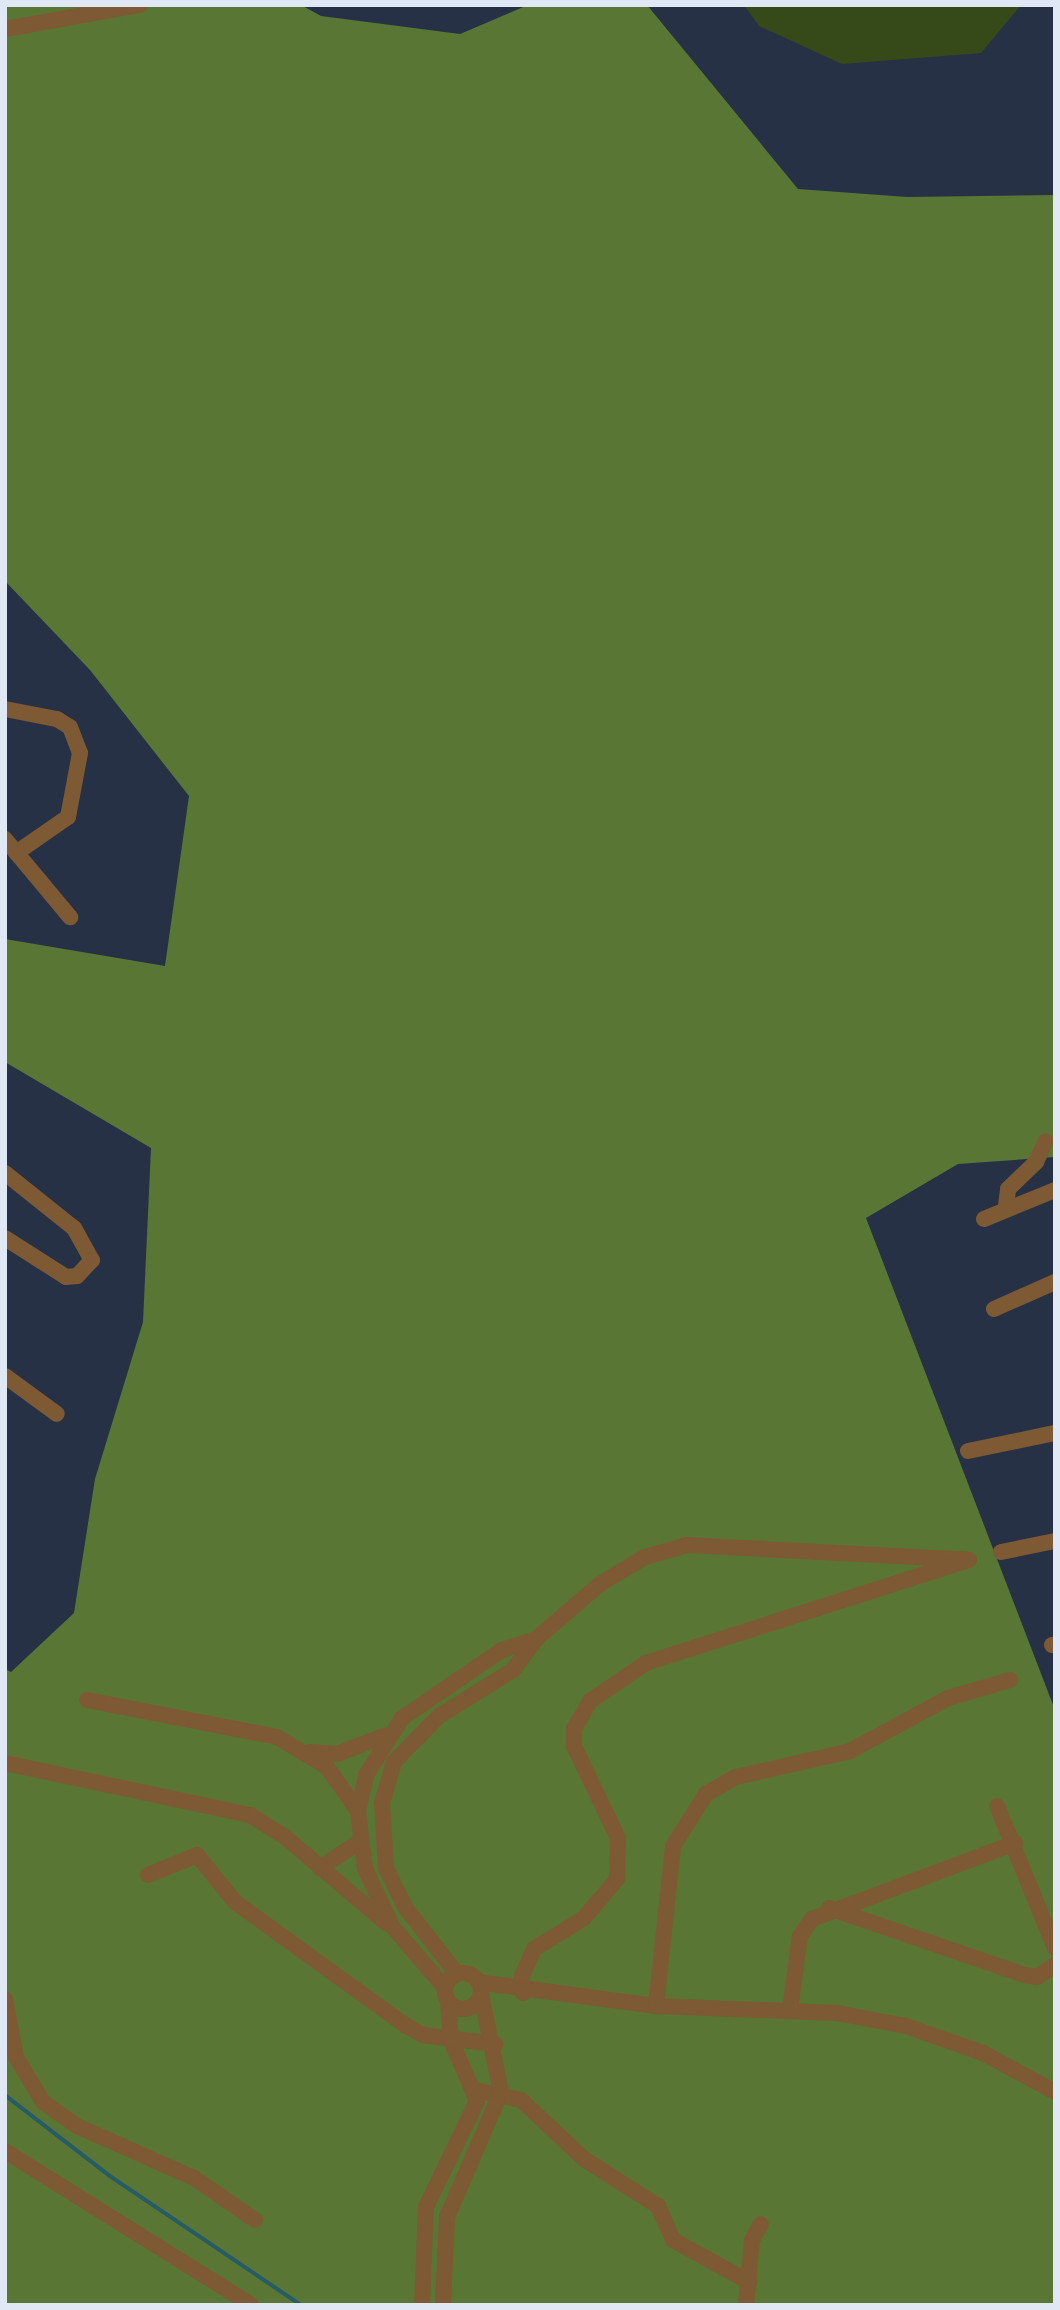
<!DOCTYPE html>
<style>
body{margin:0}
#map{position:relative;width:1060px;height:2310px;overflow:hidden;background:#273145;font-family:"Public Sans",sans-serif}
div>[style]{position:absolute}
.green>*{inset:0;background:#364a19}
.forest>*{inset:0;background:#5a7635}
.stream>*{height:3.5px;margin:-1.75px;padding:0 1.75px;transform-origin:1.75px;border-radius:1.75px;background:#265c66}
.minor>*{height:16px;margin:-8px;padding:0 8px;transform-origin:8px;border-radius:8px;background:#7d5a33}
.minor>.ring{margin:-8px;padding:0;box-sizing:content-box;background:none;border:16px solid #7d5a33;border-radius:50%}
span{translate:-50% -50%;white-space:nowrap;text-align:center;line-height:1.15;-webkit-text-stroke:7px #151922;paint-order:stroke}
.frame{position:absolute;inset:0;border:7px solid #e1e8f5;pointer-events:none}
</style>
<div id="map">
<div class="green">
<i style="clip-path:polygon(744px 5px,1021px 5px,981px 53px,842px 64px,759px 26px)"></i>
</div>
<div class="forest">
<i style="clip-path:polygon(5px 5px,301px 5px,321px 16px,460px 34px,528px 5px,647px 5px,798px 189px,907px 197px,1055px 195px,1055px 1157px,958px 1164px,866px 1218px,1055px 1710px,1055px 2305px,5px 2305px,5px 1669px,11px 1672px,74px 1613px,95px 1479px,143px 1322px,151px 1148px,5px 1062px,5px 939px,165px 966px,189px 796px,90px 670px,5px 581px)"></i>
</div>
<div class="stream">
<i style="left:5px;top:2095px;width:133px;rotate:37.6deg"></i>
<i style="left:110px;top:2176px;width:230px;rotate:34deg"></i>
</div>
<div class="minor">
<i style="left:5px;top:29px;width:137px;rotate:-10.1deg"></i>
<i style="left:5px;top:709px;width:53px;rotate:10.9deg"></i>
<i style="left:57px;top:719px;width:15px;rotate:32deg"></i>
<i style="left:70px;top:727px;width:28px;rotate:69deg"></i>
<i style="left:80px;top:753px;width:65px;rotate:100.6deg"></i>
<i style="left:68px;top:817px;width:63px;rotate:145.3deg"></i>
<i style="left:5px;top:839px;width:102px;rotate:50.2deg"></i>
<i style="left:5px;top:1173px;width:88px;rotate:38.6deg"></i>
<i style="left:74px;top:1228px;width:37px;rotate:61deg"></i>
<i style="left:92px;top:1260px;width:22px;rotate:133deg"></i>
<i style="left:77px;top:1276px;width:11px;rotate:175deg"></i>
<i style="left:66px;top:1277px;width:72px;rotate:-147.4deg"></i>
<i style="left:1006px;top:1206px;width:17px;rotate:-83deg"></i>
<i style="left:1008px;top:1189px;width:39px;rotate:-44deg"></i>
<i style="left:1036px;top:1162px;width:23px;rotate:-65deg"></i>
<i style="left:984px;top:1219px;width:77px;rotate:-22.2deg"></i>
<i style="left:994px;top:1309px;width:67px;rotate:-23.9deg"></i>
<i style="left:5px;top:1376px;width:64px;rotate:36.2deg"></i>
<i style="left:968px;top:1451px;width:89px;rotate:-11.7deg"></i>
<i style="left:1001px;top:1552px;width:55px;rotate:-11.5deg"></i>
<i style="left:1052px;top:1645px;width:3px"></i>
<i style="left:87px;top:1700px;width:194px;rotate:11deg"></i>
<i style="left:277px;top:1737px;width:58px;rotate:31deg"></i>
<i style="left:327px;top:1767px;width:54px;rotate:54.8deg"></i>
<i style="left:310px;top:1752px;width:27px;rotate:4deg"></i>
<i style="left:337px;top:1754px;width:50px;rotate:-21deg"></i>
<i style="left:5px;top:1763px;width:250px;rotate:12deg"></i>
<i style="left:250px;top:1815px;width:40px;rotate:32deg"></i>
<i style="left:284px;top:1836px;width:134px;rotate:40.5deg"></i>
<i style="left:997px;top:1806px;width:153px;rotate:67.8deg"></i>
<i style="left:320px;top:1868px;width:47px;rotate:-33.7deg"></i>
<i style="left:148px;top:1875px;width:53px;rotate:-22.2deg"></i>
<i style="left:197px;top:1855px;width:60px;rotate:51deg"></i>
<i style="left:235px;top:1902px;width:210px;rotate:35.9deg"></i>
<i style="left:405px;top:2025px;width:21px;rotate:29deg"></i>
<i style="left:423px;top:2035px;width:73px;rotate:7.1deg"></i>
<i style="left:829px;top:1908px;width:207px;rotate:18.9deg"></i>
<i style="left:1025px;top:1975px;width:12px;rotate:9deg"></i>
<i style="left:1037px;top:1977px;width:22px;rotate:-34deg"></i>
<i class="ring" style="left:445px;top:1973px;width:20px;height:20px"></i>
<i style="left:457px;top:1974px;width:85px;rotate:-127.8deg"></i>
<i style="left:405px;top:1907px;width:43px;rotate:-116deg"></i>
<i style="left:386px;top:1868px;width:65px;rotate:-93.5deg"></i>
<i style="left:382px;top:1803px;width:43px;rotate:-73.7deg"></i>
<i style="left:394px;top:1762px;width:64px;rotate:-45.6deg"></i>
<i style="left:439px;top:1716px;width:87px;rotate:-31.9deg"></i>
<i style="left:513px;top:1670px;width:39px;rotate:-53deg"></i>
<i style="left:536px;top:1639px;width:84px;rotate:-40.7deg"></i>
<i style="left:600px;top:1584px;width:52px;rotate:-31deg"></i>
<i style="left:645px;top:1557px;width:44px;rotate:-15.9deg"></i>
<i style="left:687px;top:1545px;width:282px;rotate:3deg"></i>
<i style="left:478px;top:1982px;width:180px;rotate:7.7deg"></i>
<i style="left:656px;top:2006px;width:181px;rotate:2.2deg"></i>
<i style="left:837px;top:2013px;width:70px;rotate:10.7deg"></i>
<i style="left:906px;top:2026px;width:82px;rotate:19.3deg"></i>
<i style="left:983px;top:2053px;width:82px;rotate:28.4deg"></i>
<i style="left:445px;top:1988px;width:82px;rotate:-130.5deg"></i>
<i style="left:392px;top:1926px;width:63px;rotate:-115.3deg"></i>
<i style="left:365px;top:1869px;width:58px;rotate:-96.9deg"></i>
<i style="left:358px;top:1811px;width:37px;rotate:-77deg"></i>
<i style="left:366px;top:1775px;width:67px;rotate:-57.7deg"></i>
<i style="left:402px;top:1718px;width:121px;rotate:-34.2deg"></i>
<i style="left:502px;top:1650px;width:36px;rotate:-18deg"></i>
<i style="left:523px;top:1993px;width:17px;rotate:-93deg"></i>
<i style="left:522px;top:1976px;width:30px;rotate:-66deg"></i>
<i style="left:534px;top:1949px;width:59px;rotate:-31.8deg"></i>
<i style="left:584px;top:1918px;width:51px;rotate:-49.8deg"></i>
<i style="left:617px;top:1879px;width:41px;rotate:-88.6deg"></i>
<i style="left:618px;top:1838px;width:102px;rotate:-115.6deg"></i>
<i style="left:574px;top:1746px;width:17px;rotate:-90deg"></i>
<i style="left:574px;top:1729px;width:32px;rotate:-60deg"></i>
<i style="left:590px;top:1701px;width:68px;rotate:-34.2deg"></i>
<i style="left:646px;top:1663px;width:339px;rotate:-17.7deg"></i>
<i style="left:5px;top:1999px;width:59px;rotate:79.3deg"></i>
<i style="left:16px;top:2057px;width:52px;rotate:59deg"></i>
<i style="left:43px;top:2102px;width:42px;rotate:35.2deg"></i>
<i style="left:77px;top:2126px;width:128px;rotate:24deg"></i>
<i style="left:194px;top:2178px;width:74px;rotate:34.5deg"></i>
<i style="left:656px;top:2006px;width:161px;rotate:-83.9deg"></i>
<i style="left:673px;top:1846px;width:62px;rotate:-57.6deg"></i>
<i style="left:706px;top:1794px;width:34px;rotate:-30deg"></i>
<i style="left:736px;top:1777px;width:117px;rotate:-12.8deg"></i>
<i style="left:850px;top:1751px;width:111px;rotate:-28.4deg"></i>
<i style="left:948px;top:1698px;width:65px;rotate:-16.2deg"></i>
<i style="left:790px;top:2010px;width:75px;rotate:-82.3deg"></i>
<i style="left:800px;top:1936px;width:21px;rotate:-55deg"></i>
<i style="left:812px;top:1919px;width:217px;rotate:-20.5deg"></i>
<i style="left:475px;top:2090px;width:47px;rotate:12.3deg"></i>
<i style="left:521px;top:2100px;width:86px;rotate:43.1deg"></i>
<i style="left:584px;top:2159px;width:88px;rotate:32.4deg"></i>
<i style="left:658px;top:2206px;width:37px;rotate:66deg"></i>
<i style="left:673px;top:2240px;width:87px;rotate:28.9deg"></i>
<i style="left:5px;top:2151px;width:290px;rotate:32deg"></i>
<i style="left:422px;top:2305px;width:98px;rotate:-87.7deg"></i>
<i style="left:426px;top:2207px;width:118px;rotate:-64.3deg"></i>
<i style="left:477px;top:2101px;width:66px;rotate:-113.1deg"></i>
<i style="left:451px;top:2040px;width:40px;rotate:-94.3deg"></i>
<i style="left:443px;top:2305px;width:88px;rotate:-87.4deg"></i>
<i style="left:447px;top:2217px;width:136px;rotate:-66.6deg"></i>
<i style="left:501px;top:2092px;width:100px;rotate:-101.5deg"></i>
<i style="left:746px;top:2305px;width:65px;rotate:-84.7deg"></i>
<i style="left:752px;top:2240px;width:18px;rotate:-61deg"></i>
</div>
<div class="frame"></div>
</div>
